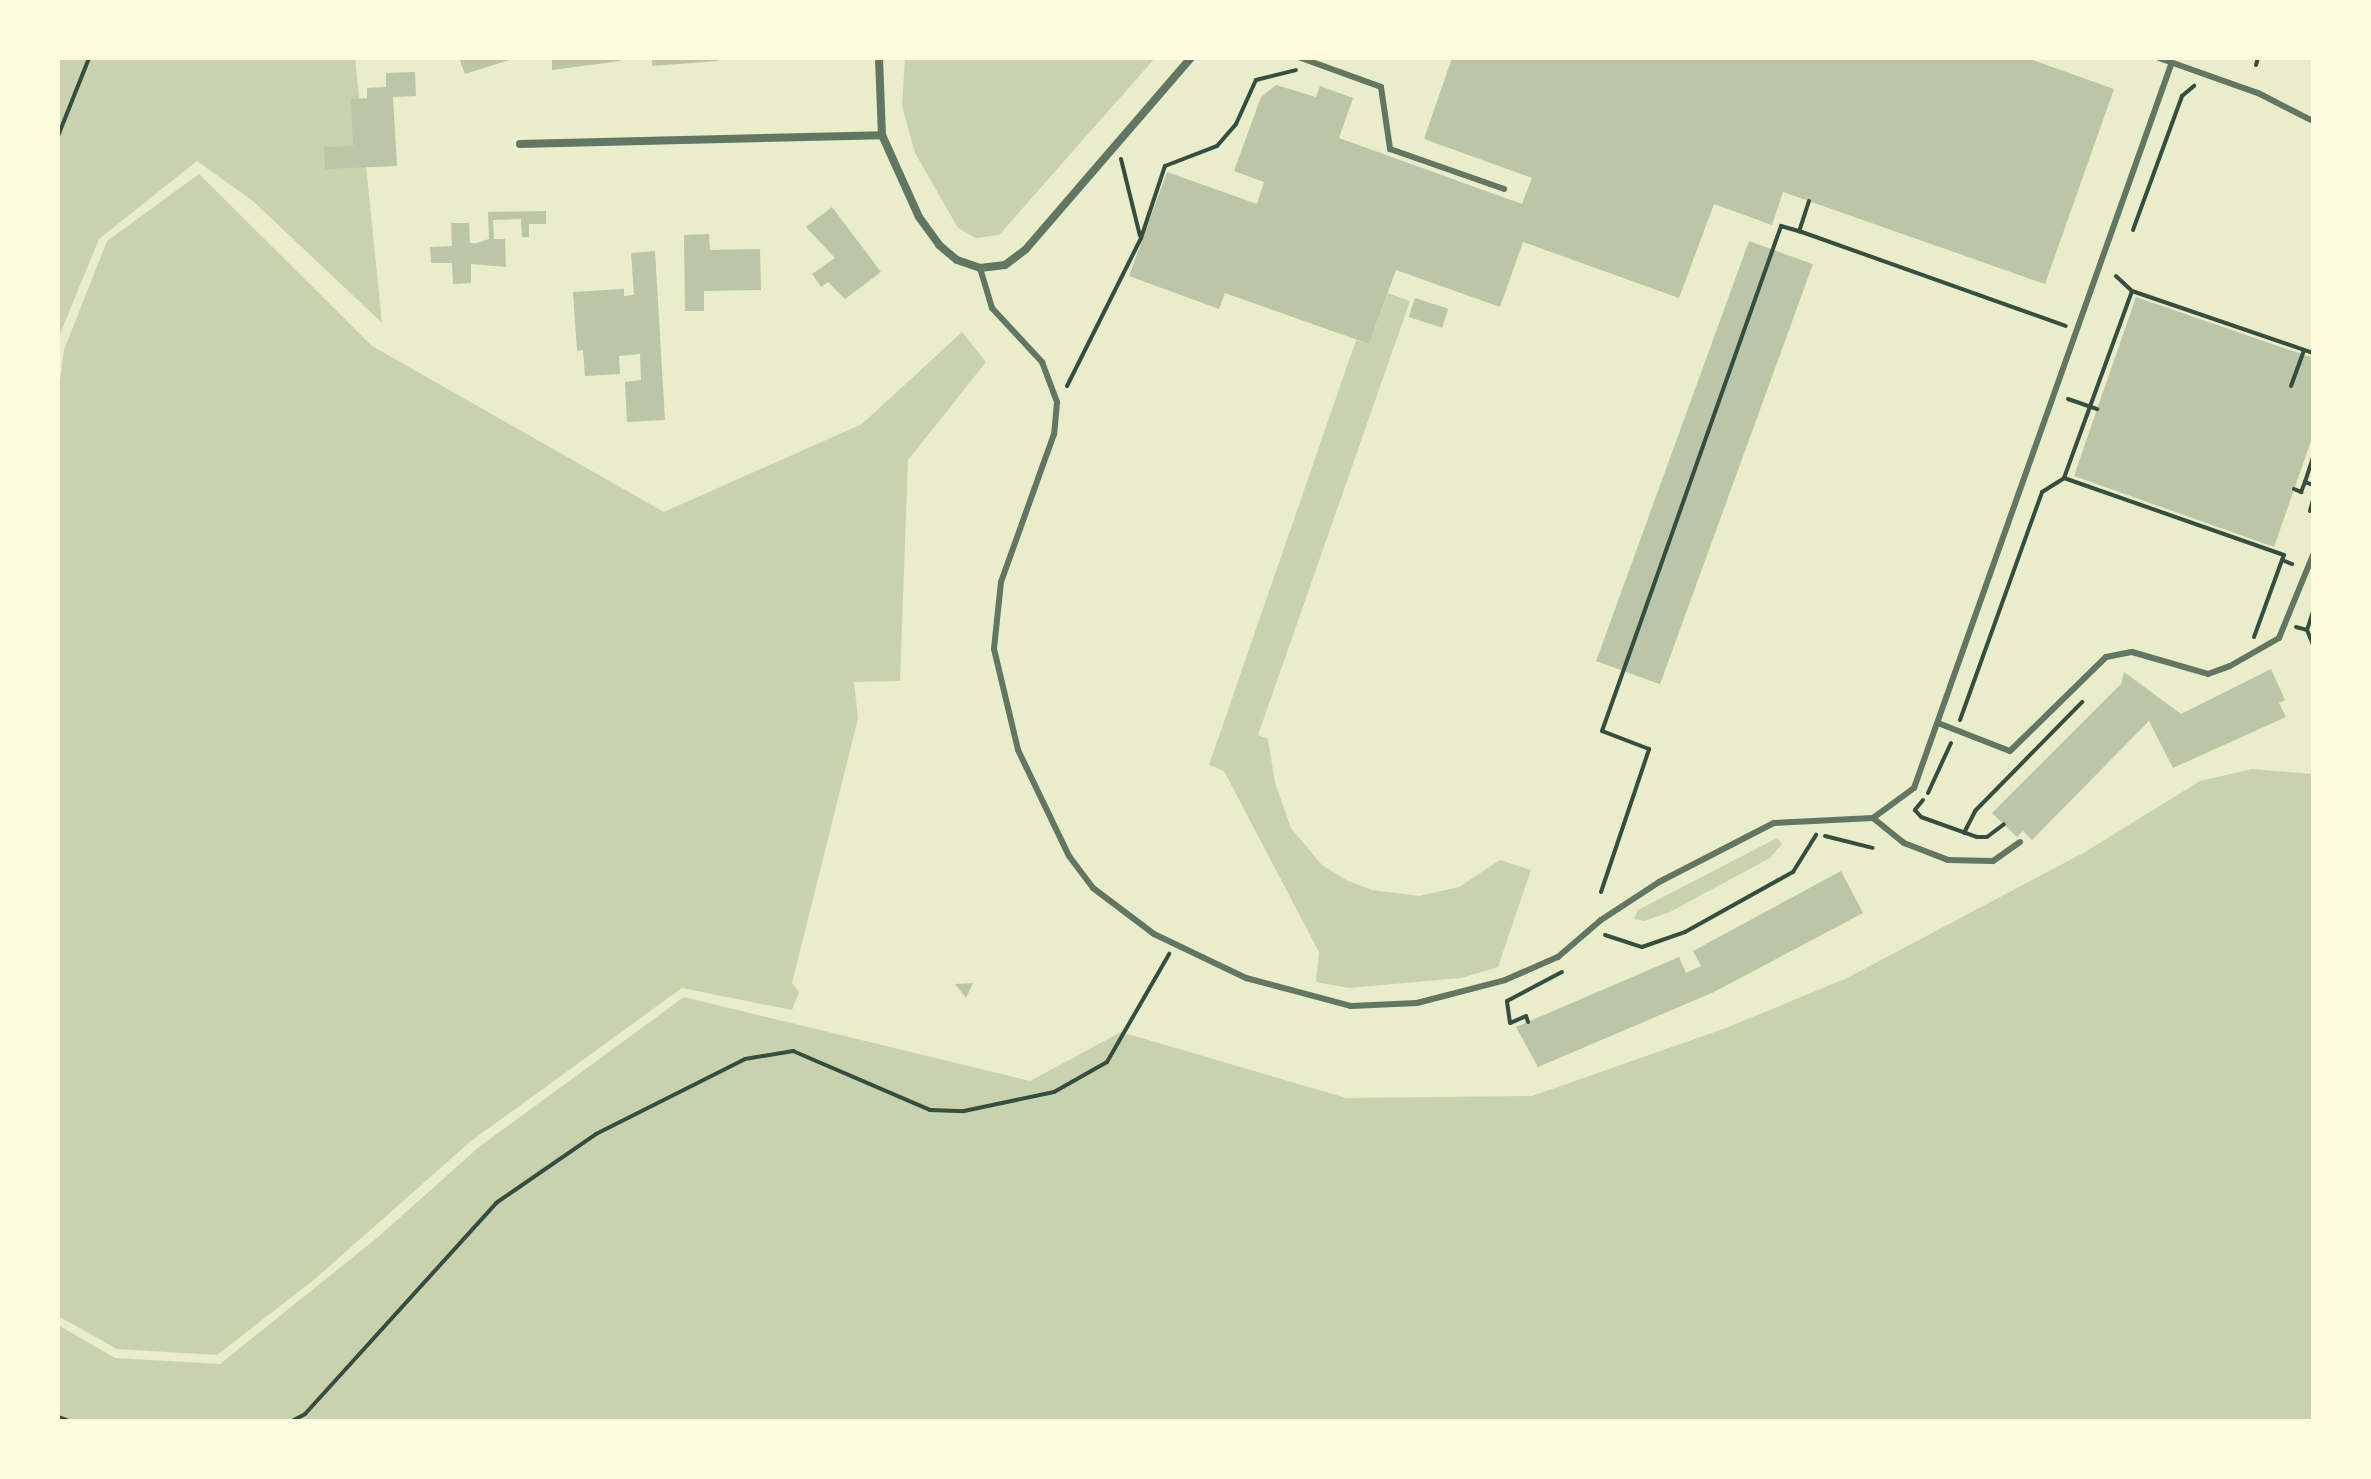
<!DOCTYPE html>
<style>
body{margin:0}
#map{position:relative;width:2371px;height:1479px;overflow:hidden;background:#e9edc9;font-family:"Open Sans",sans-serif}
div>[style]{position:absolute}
.green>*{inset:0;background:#cad2ad}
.building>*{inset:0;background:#bcc5a7;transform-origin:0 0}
.path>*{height:4px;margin:-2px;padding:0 2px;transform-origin:2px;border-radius:2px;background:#344e41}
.service>*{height:6px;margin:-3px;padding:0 3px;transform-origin:3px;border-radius:3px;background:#617663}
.minor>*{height:8px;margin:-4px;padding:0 4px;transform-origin:4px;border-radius:4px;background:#617663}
span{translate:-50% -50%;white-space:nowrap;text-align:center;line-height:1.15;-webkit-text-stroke:8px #fefae0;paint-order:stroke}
.frame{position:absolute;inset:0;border:60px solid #fefae0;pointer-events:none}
</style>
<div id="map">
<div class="green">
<i style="clip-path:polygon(58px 58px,355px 58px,382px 323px,253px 201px,197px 161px,99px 239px,58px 339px)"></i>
<i style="clip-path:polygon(905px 58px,1155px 58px,999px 235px,976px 238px,958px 228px,915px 153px,902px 106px)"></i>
<i style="clip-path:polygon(199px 174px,372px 346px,664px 512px,862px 424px,962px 332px,986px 362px,908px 460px,900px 681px,854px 682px,858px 718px,792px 983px,799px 992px,792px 1010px,682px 988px,471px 1141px,315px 1279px,217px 1355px,117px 1349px,58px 1316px,58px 396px,64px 350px,107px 241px)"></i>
<i style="clip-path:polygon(1388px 293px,1410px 301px,1258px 735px,1268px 739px,1275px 783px,1291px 828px,1322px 865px,1346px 880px,1372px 890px,1419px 896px,1459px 887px,1500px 860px,1531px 870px,1498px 967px,1461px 978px,1349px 988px,1316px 982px,1319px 952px,1224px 771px,1209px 765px,1356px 340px,1369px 344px)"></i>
<i style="clip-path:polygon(2252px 769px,2313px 774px,2313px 1421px,58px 1421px,58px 1325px,115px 1358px,220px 1364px,378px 1237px,479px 1147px,684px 997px,1030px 1081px,1121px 1032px,1346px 1098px,1532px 1096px,1726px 1028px,1847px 978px,2085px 852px,2200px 781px)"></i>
<i style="clip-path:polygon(1777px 838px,1782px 844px,1770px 858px,1670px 912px,1644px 921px,1634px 919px,1638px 910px)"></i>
</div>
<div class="building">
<i style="clip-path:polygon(459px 58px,512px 58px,512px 59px,465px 74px)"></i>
<i style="clip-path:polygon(552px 58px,620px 58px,620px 61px,552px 70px)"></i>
<i style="clip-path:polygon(652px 58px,718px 58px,718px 61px,652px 66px)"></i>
<i style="clip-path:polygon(1452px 58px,2027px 58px,2114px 89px,2045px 284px,1783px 192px,1772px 225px,1714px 204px,1679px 298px,1523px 242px,1500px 307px,1396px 270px,1369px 344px,1225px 293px,1219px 309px,1129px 276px,1167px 172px,1257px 204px,1264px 182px,1234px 171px,1261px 97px,1276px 85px,1316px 97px,1320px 86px,1353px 98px,1339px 138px,1522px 204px,1532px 178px,1424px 139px)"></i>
<i style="clip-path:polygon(415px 72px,416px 96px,393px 97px,397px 166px,325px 169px,324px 147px,353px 146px,351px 99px,367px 98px,367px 88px,386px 87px,386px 73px)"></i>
<i style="clip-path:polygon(832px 207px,881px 272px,845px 299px,828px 282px,821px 287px,812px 274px,835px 258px,806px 227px)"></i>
<i style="clip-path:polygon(546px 211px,546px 224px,529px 224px,529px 237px,522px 237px,521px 219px,493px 220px,494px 239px,505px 239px,506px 267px,471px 264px,471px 283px,453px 284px,452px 263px,431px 263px,430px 247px,452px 246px,451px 223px,469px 223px,470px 243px,477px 243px,489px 239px,488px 212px)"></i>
<i style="clip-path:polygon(709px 234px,710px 250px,760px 249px,761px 290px,704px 291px,704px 311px,685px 311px,684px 235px)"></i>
<i style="left:1749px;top:241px;width:68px;height:447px;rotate:20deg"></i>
<i style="clip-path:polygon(655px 251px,665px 420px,627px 422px,625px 382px,641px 380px,640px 354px,619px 356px,620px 374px,585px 376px,583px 350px,577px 351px,573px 292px,624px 289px,624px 296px,634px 295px,631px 253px)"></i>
<i style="clip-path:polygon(2136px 297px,2313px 358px,2313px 435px,2274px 547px,2074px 476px)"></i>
<i style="left:1415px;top:298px;width:35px;height:20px;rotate:18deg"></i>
<i style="clip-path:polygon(2271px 669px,2285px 700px,2279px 703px,2286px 717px,2173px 768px,2149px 721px,2032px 840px,2023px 831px,2017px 837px,1992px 813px,2121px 684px,2124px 672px,2181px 714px)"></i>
<i style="clip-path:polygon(1841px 871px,1863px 913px,1714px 992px,1538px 1067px,1516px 1027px,1679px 957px,1686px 973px,1701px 966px,1693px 951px)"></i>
<i style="clip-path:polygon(973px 983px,966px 998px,955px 984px)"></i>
</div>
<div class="path">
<i style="left:2256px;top:65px;width:7px;rotate:-74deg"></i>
<i style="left:58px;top:136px;width:84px;rotate:-68.3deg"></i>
<i style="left:1121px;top:159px;width:79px;rotate:76.1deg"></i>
<i style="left:1809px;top:201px;width:32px;rotate:108deg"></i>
<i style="left:1799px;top:231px;width:283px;rotate:19.6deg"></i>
<i style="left:2133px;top:230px;width:143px;rotate:-69.9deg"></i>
<i style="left:2182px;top:96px;width:16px;rotate:-40deg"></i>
<i style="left:2132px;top:291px;width:191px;rotate:18.9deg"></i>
<i style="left:1067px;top:386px;width:165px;rotate:-63.4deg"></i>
<i style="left:1141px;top:238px;width:76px;rotate:-71.6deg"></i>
<i style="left:1165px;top:166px;width:56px;rotate:-21deg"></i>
<i style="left:1217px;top:146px;width:29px;rotate:-49deg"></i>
<i style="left:1236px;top:124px;width:48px;rotate:-65.6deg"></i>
<i style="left:1256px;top:80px;width:41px;rotate:-14deg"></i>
<i style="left:2291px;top:386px;width:38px;rotate:-70deg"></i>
<i style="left:2068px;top:399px;width:31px;rotate:19deg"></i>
<i style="left:2064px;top:478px;width:233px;rotate:19.3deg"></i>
<i style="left:2284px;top:555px;width:5px;rotate:112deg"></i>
<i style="left:2282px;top:560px;width:11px;rotate:22deg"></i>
<i style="left:2305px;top:482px;width:25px;rotate:-72deg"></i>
<i style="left:2294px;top:489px;width:8px;rotate:23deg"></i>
<i style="left:2301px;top:492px;width:11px;rotate:-68deg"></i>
<i style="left:2305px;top:482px;width:9px;rotate:21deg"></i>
<i style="left:2310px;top:511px;width:11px;rotate:-75deg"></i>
<i style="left:2296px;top:627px;width:11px;rotate:15deg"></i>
<i style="left:2307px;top:630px;width:19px;rotate:-72deg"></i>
<i style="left:2307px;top:630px;width:16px;rotate:68deg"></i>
<i style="left:2254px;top:637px;width:82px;rotate:-70deg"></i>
<i style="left:1960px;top:720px;width:242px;rotate:-70.2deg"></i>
<i style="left:2042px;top:492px;width:26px;rotate:-32deg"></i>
<i style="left:2064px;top:478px;width:199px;rotate:-70deg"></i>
<i style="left:2132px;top:291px;width:22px;rotate:-137deg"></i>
<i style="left:1928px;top:793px;width:55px;rotate:-65.3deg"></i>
<i style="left:1923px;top:800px;width:13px;rotate:129deg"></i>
<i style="left:1915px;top:810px;width:9px;rotate:49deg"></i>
<i style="left:1921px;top:817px;width:59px;rotate:19.7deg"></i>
<i style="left:1977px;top:837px;width:10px"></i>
<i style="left:1987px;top:837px;width:21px;rotate:-37deg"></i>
<i style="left:1964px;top:833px;width:25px;rotate:-63deg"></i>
<i style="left:1975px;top:811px;width:153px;rotate:-45.5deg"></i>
<i style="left:1825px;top:836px;width:49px;rotate:14deg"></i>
<i style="left:1601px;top:892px;width:151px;rotate:-71.4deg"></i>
<i style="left:1649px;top:749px;width:50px;rotate:-159deg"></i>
<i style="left:1602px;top:731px;width:536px;rotate:-70.48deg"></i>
<i style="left:1781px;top:226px;width:19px;rotate:16deg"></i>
<i style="left:1605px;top:935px;width:39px;rotate:18deg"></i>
<i style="left:1642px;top:947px;width:46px;rotate:-19.2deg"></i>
<i style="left:1685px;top:932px;width:124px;rotate:-29.1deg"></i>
<i style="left:1793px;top:872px;width:44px;rotate:-58.1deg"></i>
<i style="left:1528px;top:1022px;width:6px;rotate:-108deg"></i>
<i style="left:1526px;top:1016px;width:17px;rotate:156deg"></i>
<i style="left:1510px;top:1023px;width:22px;rotate:-98deg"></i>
<i style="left:1507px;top:1001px;width:62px;rotate:-27.8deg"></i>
<i style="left:58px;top:1417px;width:12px;rotate:20deg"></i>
<i style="left:292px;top:1421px;width:15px;rotate:-28deg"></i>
<i style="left:305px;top:1414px;width:285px;rotate:-47.8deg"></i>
<i style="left:496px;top:1203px;width:121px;rotate:-34.6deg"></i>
<i style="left:596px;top:1134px;width:167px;rotate:-26.7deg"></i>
<i style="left:745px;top:1059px;width:49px;rotate:-9.5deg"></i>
<i style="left:793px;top:1051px;width:149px;rotate:23.3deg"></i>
<i style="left:930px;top:1110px;width:34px;rotate:2deg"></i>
<i style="left:964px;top:1111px;width:92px;rotate:-11.9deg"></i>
<i style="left:1054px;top:1092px;width:61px;rotate:-29.5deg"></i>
<i style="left:1107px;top:1062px;width:125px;rotate:-60.1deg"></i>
</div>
<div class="service">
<i style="left:1301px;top:58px;width:85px;rotate:19.9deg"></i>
<i style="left:1381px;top:87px;width:63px;rotate:81.7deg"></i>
<i style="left:1390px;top:149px;width:121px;rotate:19.3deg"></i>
<i style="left:2159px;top:58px;width:105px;rotate:19.5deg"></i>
<i style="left:2258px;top:93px;width:62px;rotate:27deg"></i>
<i style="left:980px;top:268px;width:42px;rotate:73.3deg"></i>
<i style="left:992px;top:308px;width:74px;rotate:47.2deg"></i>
<i style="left:1042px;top:362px;width:43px;rotate:69.4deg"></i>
<i style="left:1057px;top:402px;width:32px;rotate:95deg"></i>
<i style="left:1054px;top:434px;width:157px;rotate:109.7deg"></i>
<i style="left:1001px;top:582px;width:67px;rotate:96deg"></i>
<i style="left:994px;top:649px;width:104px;rotate:76.6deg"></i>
<i style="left:1018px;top:750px;width:118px;rotate:64.3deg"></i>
<i style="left:1069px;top:856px;width:40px;rotate:53deg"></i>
<i style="left:1093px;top:888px;width:76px;rotate:37deg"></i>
<i style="left:1154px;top:934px;width:102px;rotate:25.6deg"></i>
<i style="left:1246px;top:978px;width:109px;rotate:14.9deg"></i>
<i style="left:1351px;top:1006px;width:66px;rotate:-2.6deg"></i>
<i style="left:1417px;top:1003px;width:91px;rotate:-14.6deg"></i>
<i style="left:1505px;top:980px;width:58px;rotate:-23.5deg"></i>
<i style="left:1558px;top:957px;width:57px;rotate:-40.7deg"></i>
<i style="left:1601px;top:920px;width:69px;rotate:-33.2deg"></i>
<i style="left:1659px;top:882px;width:129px;rotate:-27.2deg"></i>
<i style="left:1774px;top:823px;width:99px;rotate:-2.9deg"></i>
<i style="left:1873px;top:818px;width:51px;rotate:-36.2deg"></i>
<i style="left:1914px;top:788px;width:770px;rotate:-70.44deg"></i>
<i style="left:1938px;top:723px;width:77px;rotate:21.3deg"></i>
<i style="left:2010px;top:751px;width:134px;rotate:-44.4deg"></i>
<i style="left:2106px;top:657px;width:26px;rotate:-11deg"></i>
<i style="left:2132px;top:652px;width:79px;rotate:16.1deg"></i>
<i style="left:2208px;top:674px;width:23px;rotate:-20deg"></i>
<i style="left:2230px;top:666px;width:56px;rotate:-29.7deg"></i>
<i style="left:2279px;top:638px;width:90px;rotate:-67.7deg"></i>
<i style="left:1873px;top:818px;width:40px;rotate:39deg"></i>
<i style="left:1904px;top:843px;width:47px;rotate:21.1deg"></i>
<i style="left:1948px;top:860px;width:45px;rotate:1.3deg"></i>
<i style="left:1993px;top:861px;width:33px;rotate:-35deg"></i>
</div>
<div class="minor">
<i style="left:879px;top:58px;width:77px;rotate:87.8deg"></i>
<i style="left:882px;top:135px;width:90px;rotate:65.7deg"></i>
<i style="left:919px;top:217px;width:34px;rotate:54deg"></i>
<i style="left:939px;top:245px;width:23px;rotate:40deg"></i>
<i style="left:957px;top:260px;width:24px;rotate:19deg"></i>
<i style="left:980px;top:268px;width:25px;rotate:-7deg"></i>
<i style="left:1005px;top:265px;width:26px;rotate:-37deg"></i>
<i style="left:1026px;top:249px;width:252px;rotate:-49.2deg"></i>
<i style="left:520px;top:144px;width:362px;rotate:-1.4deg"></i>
</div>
<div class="frame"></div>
</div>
